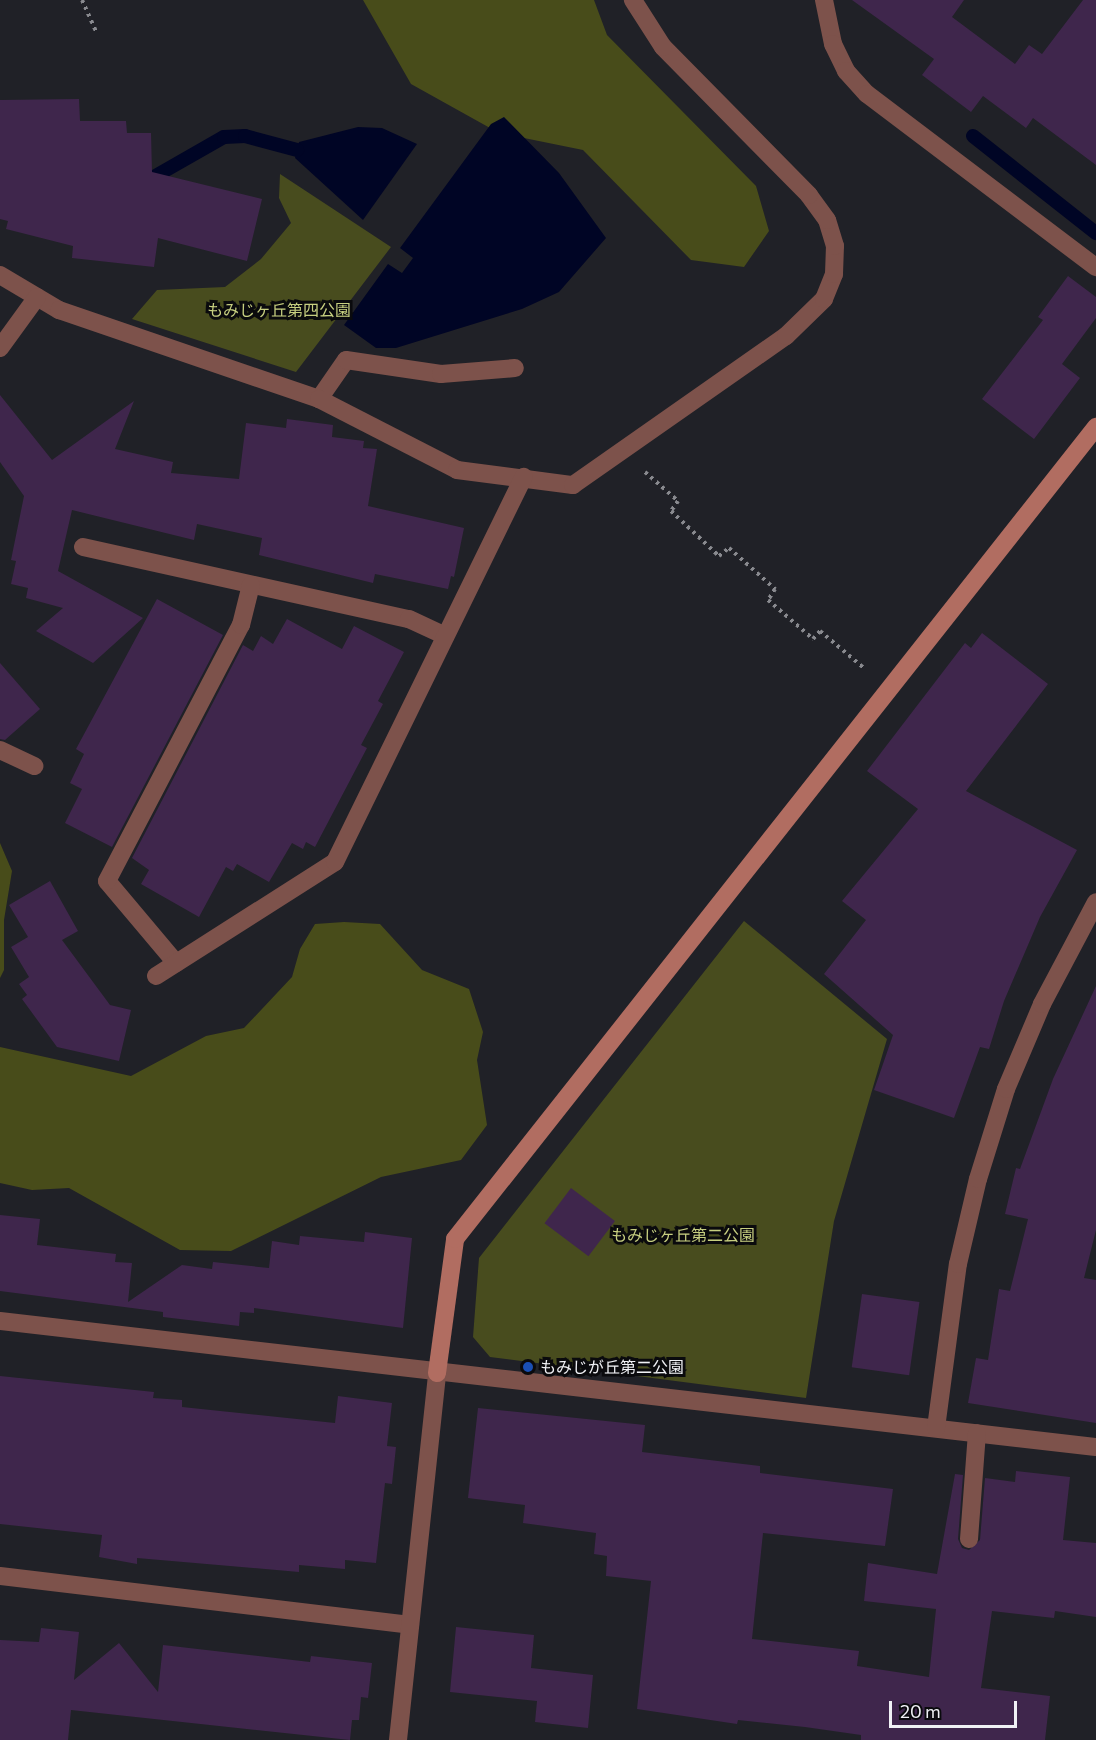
<!DOCTYPE html>
<meta charset="utf-8">
<style>
body{margin:0}
#map{position:relative;width:1096px;height:1740px;overflow:hidden;background:#202127;font-family:Commissioner,"Noto Sans JP",sans-serif}
div>[style]{position:absolute}
.green>*{inset:0;background:#484c1e}
.forest>*{inset:0;background:#484c1a}
.water>*{inset:0;background:#000525}
.stream>*{height:14px;margin:-7px;padding:0 7px;transform-origin:7px;border-radius:7px;background:#000525}
.building>*{inset:0;background:#3f264c;transform-origin:0 0}
.path>*{height:4px;margin-top:-2px;transform-origin:0;background:repeating-linear-gradient(90deg,#898a8f 0 3px,transparent 0 7.5px)}
.lane>*{height:18px;margin:-9px;padding:0 9px;transform-origin:9px;border-radius:9px;background:#7d524b}
.street>*{height:18px;margin:-9px;padding:0 9px;transform-origin:9px;border-radius:9px;background:#7d524b}
.secondary>*{height:18px;margin:-9px;padding:0 9px;transform-origin:9px;border-radius:9px;background:#b16d61}
.dots>*{width:16px;height:16px;translate:-50% -50%;box-sizing:border-box;border:3px solid #0a0a0d;border-radius:50%}
span{translate:-50% -50%;white-space:nowrap;text-align:center;line-height:1.15;-webkit-text-stroke:6px #0a0a0d;paint-order:stroke}
.park-label{font-size:16px;color:#c7cf80}
.poi-label{font-size:16px;color:#f0f1f5}
.left{translate:0 -50%;text-align:left}
.scale{position:absolute;left:889px;top:1701px;width:128px;height:27px;box-sizing:border-box;border:3px solid #f0f1f5;border-top:0;padding-left:8px;font-size:18px;line-height:21px;white-space:nowrap;color:#f0f1f5;-webkit-text-stroke:4px #0a0a0d;paint-order:stroke}
</style>
<div id="map">
<div class="green">
<i style="clip-path:polygon(280px 174px,391px 247px,296px 372px,132px 319px,157px 290px,225px 287px,261px 259px,291px 223px,279px 198px)"></i>
<i style="clip-path:polygon(744px 921px,887px 1039px,834px 1221px,806px 1398px,490px 1357px,473px 1337px,479px 1258px)"></i>
</div>
<div class="forest">
<i style="clip-path:polygon(363px 0,594px 0,607px 35px,756px 186px,769px 231px,744px 267px,691px 260px,583px 150px,499px 133px,411px 84px)"></i>
<i style="clip-path:polygon(0 843px,12px 871px,4px 920px,4px 970px,0 978px)"></i>
<i style="clip-path:polygon(344px 922px,380px 924px,422px 970px,469px 989px,483px 1032px,477px 1060px,487px 1125px,461px 1160px,381px 1177px,231px 1251px,180px 1250px,69px 1188px,32px 1190px,0 1183px,0 1047px,131px 1076px,206px 1036px,244px 1028px,292px 977px,300px 949px,315px 924px)"></i>
</div>
<div class="water">
<i style="clip-path:polygon(504px 117px,559px 173px,606px 238px,559px 292px,522px 309px,396px 348px,376px 348px,344px 325px,388px 264px,402px 273px,413px 258px,400px 248px,491px 124px)"></i>
<i style="clip-path:polygon(358px 127px,382px 128px,417px 144px,363px 220px,295px 158px,299px 142px)"></i>
</div>
<div class="stream">
<i style="left:973px;top:136px;width:157px;rotate:38.3deg"></i>
<i style="left:145px;top:182px;width:91px;rotate:-29.7deg"></i>
<i style="left:224px;top:137px;width:21px;rotate:-3deg"></i>
<i style="left:245px;top:136px;width:54px;rotate:15.1deg"></i>
</div>
<div class="building">
<i style="clip-path:polygon(852px 0,964px 0,952px 17px,1015px 64px,1029px 45px,1042px 54px,1083px 0,1096px 0,1096px 165px,1033px 118px,1026px 128px,983px 96px,971px 112px,922px 75px,934px 59px)"></i>
<i style="clip-path:polygon(79px 99px,80px 121px,126px 121px,127px 133px,151px 133px,152px 172px,262px 199px,247px 261px,158px 238px,154px 267px,72px 258px,73px 246px,6px 229px,8px 221px,0 219px,0 100px)"></i>
<i style="clip-path:polygon(1068px 276px,1096px 297px,1096px 318px,1062px 364px,1080px 378px,1034px 439px,982px 399px,1043px 320px,1038px 317px)"></i>
<i style="clip-path:polygon(0 395px,52px 460px,134px 401px,115px 449px,173px 462px,171px 473px,239px 479px,246px 423px,286px 428px,287px 419px,333px 425px,332px 437px,364px 441px,363px 448px,377px 449px,368px 506px,464px 528px,454px 577px,451px 576px,448px 589px,375px 574px,373px 583px,259px 555px,262px 538px,197px 524px,194px 540px,72px 510px,58px 571px,143px 618px,93px 663px,36px 631px,63px 608px,26px 598px,28px 588px,11px 584px,16px 561px,11px 560px,24px 496px,0 462px)"></i>
<i style="clip-path:polygon(157px 599px,223px 635px,112px 847px,65px 823px,82px 789px,70px 783px,84px 754px,76px 749px)"></i>
<i style="clip-path:polygon(287px 619px,342px 649px,354px 626px,404px 652px,378px 701px,383px 704px,361px 745px,367px 748px,315px 847px,306px 842px,303px 849px,292px 843px,269px 882px,237px 864px,233px 871px,226px 867px,199px 917px,141px 884px,149px 870px,132px 858px,243px 645px,253px 651px,261px 636px,273px 644px)"></i>
<i style="clip-path:polygon(982px 633px,1048px 684px,966px 791px,1077px 850px,1040px 917px,1004px 1001px,989px 1049px,980px 1047px,954px 1118px,874px 1090px,893px 1035px,824px 974px,866px 920px,842px 901px,918px 809px,867px 771px,965px 643px,971px 648px)"></i>
<i style="clip-path:polygon(0 663px,40px 709px,5px 740px,0 739px)"></i>
<i style="clip-path:polygon(50px 881px,78px 931px,62px 940px,110px 1005px,131px 1010px,119px 1061px,57px 1047px,22px 999px,27px 995px,19px 984px,29px 977px,11px 947px,28px 937px,9px 905px)"></i>
<i style="clip-path:polygon(1096px 986px,1096px 1230px,1084px 1278px,1096px 1280px,1096px 1423px,968px 1403px,976px 1358px,988px 1360px,999px 1289px,1010px 1291px,1028px 1219px,1005px 1214px,1016px 1168px,1020px 1169px,1053px 1079px)"></i>
<i style="left:571px;top:1188px;width:55px;height:44px;rotate:37deg"></i>
<i style="clip-path:polygon(0 1215px,40px 1219px,37px 1245px,116px 1254px,115px 1262px,132px 1263px,128px 1302px,182px 1265px,212px 1269px,213px 1262px,269px 1268px,272px 1241px,299px 1245px,300px 1236px,364px 1242px,365px 1232px,412px 1238px,403px 1328px,254px 1308px,254px 1313px,240px 1312px,239px 1326px,163px 1317px,163px 1312px,0 1291px)"></i>
<i style="left:862px;top:1294px;width:58px;height:74px;rotate:8deg"></i>
<i style="clip-path:polygon(0 1376px,154px 1392px,153px 1398px,182px 1400px,182px 1407px,335px 1423px,338px 1396px,392px 1403px,387px 1446px,396px 1447px,392px 1484px,385px 1483px,376px 1563px,345px 1560px,345px 1569px,299px 1565px,299px 1572px,137px 1558px,137px 1564px,99px 1557px,102px 1535px,0 1524px)"></i>
<i style="clip-path:polygon(478px 1408px,645px 1425px,642px 1452px,760px 1466px,760px 1473px,893px 1489px,885px 1546px,763px 1533px,752px 1639px,859px 1651px,857px 1666px,929px 1677px,936px 1609px,864px 1601px,868px 1563px,937px 1574px,955px 1474px,963px 1475px,958px 1539px,962px 1548px,969px 1550px,980px 1540px,985px 1478px,1015px 1482px,1016px 1471px,1070px 1477px,1063px 1540px,1096px 1543px,1096px 1617px,1055px 1611px,1054px 1618px,992px 1611px,981px 1688px,1050px 1696px,1045px 1740px,861px 1740px,861px 1735px,805px 1727px,738px 1720px,737px 1724px,637px 1709px,651px 1581px,606px 1576px,607px 1556px,594px 1554px,596px 1533px,523px 1523px,525px 1505px,468px 1498px)"></i>
<i style="clip-path:polygon(456px 1627px,534px 1635px,531px 1668px,593px 1675px,588px 1728px,535px 1722px,537px 1701px,450px 1692px)"></i>
<i style="clip-path:polygon(41px 1628px,79px 1632px,74px 1680px,119px 1643px,158px 1692px,163px 1645px,310px 1662px,311px 1656px,372px 1663px,368px 1698px,361px 1697px,359px 1720px,352px 1720px,350px 1740px,71px 1710px,68px 1740px,0 1740px,0 1640px,39px 1642px)"></i>
</div>
<div class="path">
<i style="left:82px;top:0;width:34px;rotate:66deg"></i>
<i style="left:645px;top:472px;width:44px;rotate:41.3deg"></i>
<i style="left:678px;top:501px;width:12px;rotate:125deg"></i>
<i style="left:671px;top:511px;width:66px;rotate:43.2deg"></i>
<i style="left:719px;top:556px;width:13px;rotate:-39deg"></i>
<i style="left:729px;top:548px;width:62px;rotate:41.7deg"></i>
<i style="left:775px;top:589px;width:13px;rotate:122deg"></i>
<i style="left:768px;top:600px;width:60px;rotate:40.9deg"></i>
<i style="left:813px;top:639px;width:11px;rotate:-49deg"></i>
<i style="left:820px;top:631px;width:59px;rotate:40.2deg"></i>
</div>
<div class="lane">
<i style="left:319px;top:399px;width:47px;rotate:-55.3deg"></i>
<i style="left:346px;top:360px;width:96px;rotate:8.4deg"></i>
<i style="left:441px;top:374px;width:74px;rotate:-4.6deg"></i>
</div>
<div class="street">
<i style="left:824px;top:0;width:45px;rotate:78.4deg"></i>
<i style="left:833px;top:44px;width:30px;rotate:64deg"></i>
<i style="left:846px;top:71px;width:31px;rotate:48deg"></i>
<i style="left:867px;top:94px;width:287px;rotate:37.1deg"></i>
<i style="left:0;top:275px;width:69px;rotate:30.7deg"></i>
<i style="left:59px;top:310px;width:275px;rotate:18.9deg"></i>
<i style="left:319px;top:399px;width:155px;rotate:27.2deg"></i>
<i style="left:457px;top:470px;width:117px;rotate:7.4deg"></i>
<i style="left:573px;top:485px;width:260px;rotate:-35deg"></i>
<i style="left:786px;top:336px;width:53px;rotate:-44.2deg"></i>
<i style="left:824px;top:299px;width:27px;rotate:-68deg"></i>
<i style="left:834px;top:274px;width:28px;rotate:-88deg"></i>
<i style="left:835px;top:246px;width:27px;rotate:-107deg"></i>
<i style="left:827px;top:220px;width:31px;rotate:-126deg"></i>
<i style="left:809px;top:195px;width:208px;rotate:-134.6deg"></i>
<i style="left:663px;top:47px;width:56px;rotate:-122.6deg"></i>
<i style="left:0;top:348px;width:63px;rotate:-54deg"></i>
<i style="left:83px;top:547px;width:334px;rotate:12.5deg"></i>
<i style="left:409px;top:619px;width:40px;rotate:25deg"></i>
<i style="left:0;top:750px;width:38px;rotate:25deg"></i>
<i style="left:176px;top:963px;width:107px;rotate:-130.1deg"></i>
<i style="left:107px;top:881px;width:289px;rotate:-62.4deg"></i>
<i style="left:241px;top:625px;width:41px;rotate:-76deg"></i>
<i style="left:156px;top:976px;width:212px;rotate:-32.5deg"></i>
<i style="left:335px;top:862px;width:429px;rotate:-63.9deg"></i>
<i style="left:0;top:1321px;width:1103px;rotate:6.56deg"></i>
<i style="left:936px;top:1428px;width:165px;rotate:-82.4deg"></i>
<i style="left:958px;top:1264px;width:87px;rotate:-76.8deg"></i>
<i style="left:978px;top:1179px;width:94px;rotate:-72.7deg"></i>
<i style="left:1006px;top:1089px;width:92px;rotate:-67deg"></i>
<i style="left:1042px;top:1004px;width:115px;rotate:-62.1deg"></i>
<i style="left:969px;top:1539px;width:106px;rotate:-85.7deg"></i>
<i style="left:0;top:1576px;width:413px;rotate:6.8deg"></i>
<i style="left:398px;top:1740px;width:369px;rotate:-83.9deg"></i>
</div>
<div class="secondary">
<i style="left:437px;top:1373px;width:135px;rotate:-82.3deg"></i>
<i style="left:455px;top:1239px;width:1035px;rotate:-51.71deg"></i>
</div>
<div class="dots">
<i style="left:528px;top:1367px;background:#1a4fb4"></i>
</div>
<div class="park-label">
<span style="left:279px;top:310px">もみじヶ丘第四公園</span>
<span style="left:683px;top:1235px">もみじヶ丘第二公園</span>
</div>
<div class="poi-label">
<span class="left" style="left:540px;top:1367px">もみじが丘第二公園</span>
</div>
<div class="scale">20 m</div>
</div>
